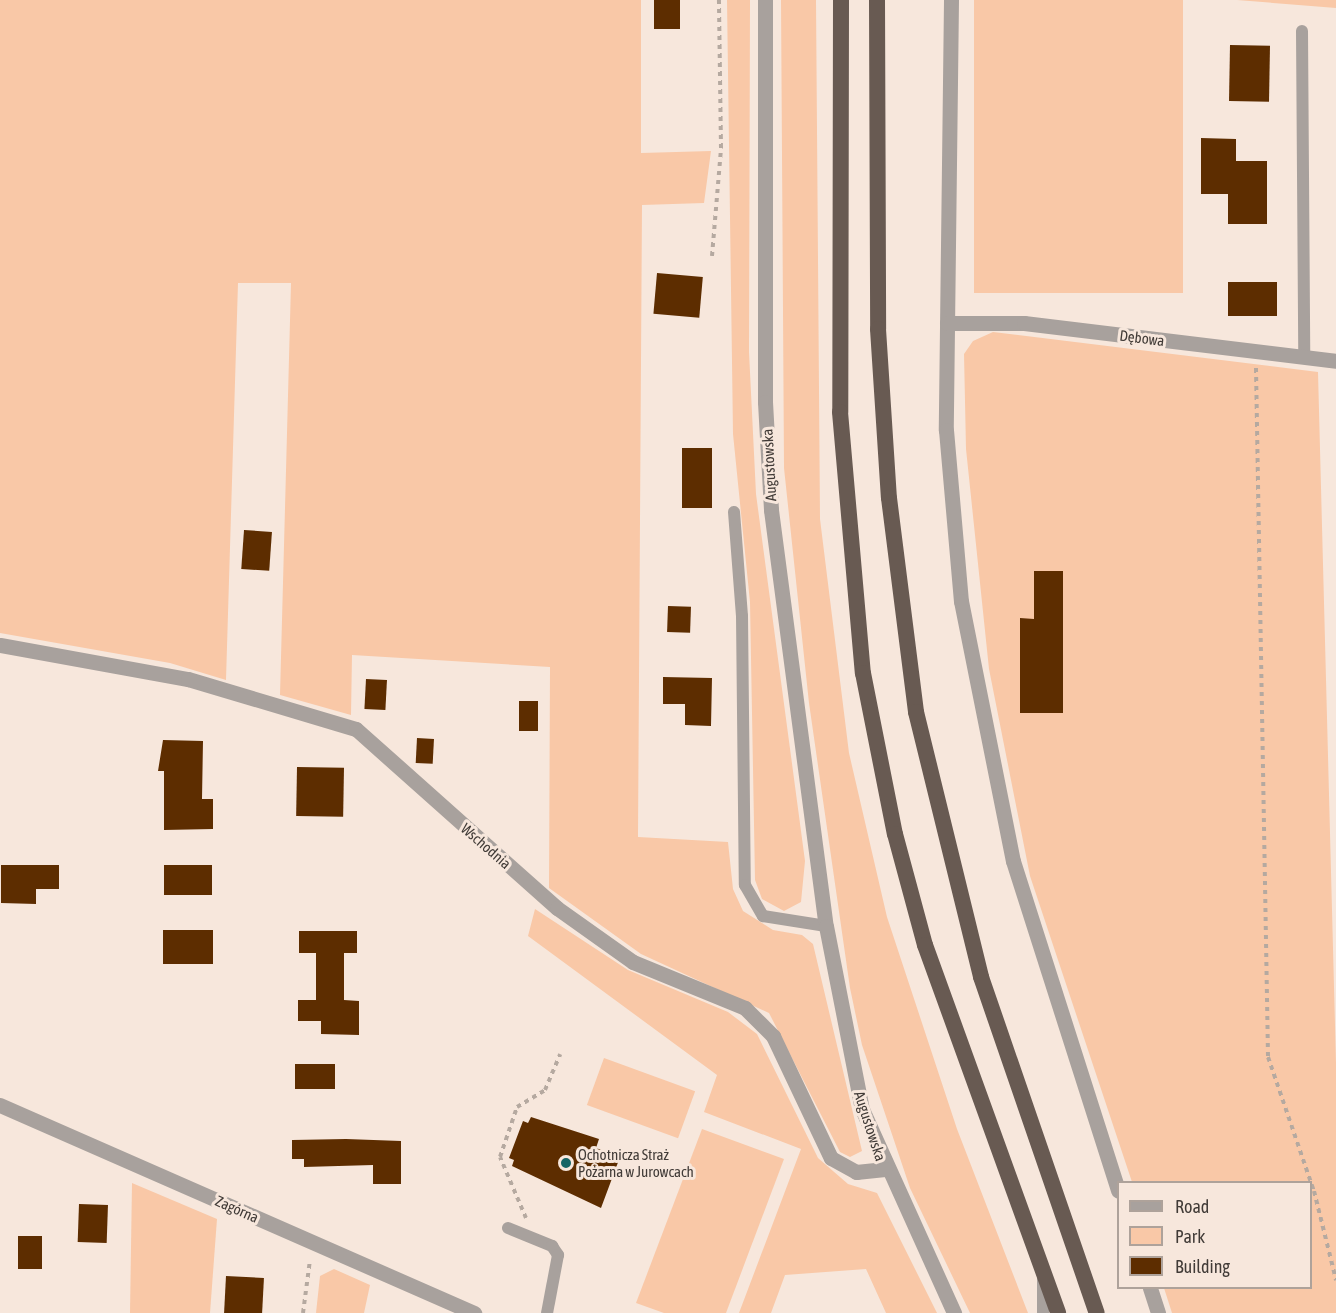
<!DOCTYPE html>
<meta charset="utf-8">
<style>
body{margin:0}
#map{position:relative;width:1336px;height:1313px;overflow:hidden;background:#f7e7dc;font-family:"Asap Condensed",sans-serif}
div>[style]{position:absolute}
.green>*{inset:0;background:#f9c8a7;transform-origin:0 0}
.building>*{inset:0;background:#5d2d00;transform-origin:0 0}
.path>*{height:4px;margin-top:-2px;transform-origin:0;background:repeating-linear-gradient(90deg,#b5a9a0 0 4.5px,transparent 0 9px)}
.service>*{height:12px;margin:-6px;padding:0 6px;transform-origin:6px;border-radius:6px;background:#a8a19d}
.minor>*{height:15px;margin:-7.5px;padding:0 7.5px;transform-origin:7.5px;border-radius:7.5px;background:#a8a19d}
.trunk>*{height:16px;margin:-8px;padding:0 8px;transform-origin:8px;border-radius:8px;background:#685a52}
.dots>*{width:16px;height:16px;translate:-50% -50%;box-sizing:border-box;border:3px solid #f7e7dc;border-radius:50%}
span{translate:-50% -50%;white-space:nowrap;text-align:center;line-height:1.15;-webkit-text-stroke:6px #f7e7dc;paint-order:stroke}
.street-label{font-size:15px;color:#413b37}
.poi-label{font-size:15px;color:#413b37}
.left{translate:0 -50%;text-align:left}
.legend{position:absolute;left:1117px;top:1181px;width:195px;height:108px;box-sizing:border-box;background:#f7e7dc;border:2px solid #aea29a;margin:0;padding:8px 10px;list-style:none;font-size:18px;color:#413b37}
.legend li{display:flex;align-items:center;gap:12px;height:30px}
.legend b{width:30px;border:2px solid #aea29a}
</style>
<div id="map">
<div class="green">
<i style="clip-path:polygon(0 0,641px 0,641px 153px,711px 151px,704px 203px,642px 205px,638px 837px,728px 842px,733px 889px,743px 911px,773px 930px,802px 935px,813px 944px,862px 1151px,850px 1157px,840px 1152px,769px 1013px,641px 954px,549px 888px,550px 667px,352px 655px,351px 715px,280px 695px,291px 283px,238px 283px,226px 680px,170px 663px,0 633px)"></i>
<i style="clip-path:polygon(727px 0,750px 0,749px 352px,756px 494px,805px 861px,801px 902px,784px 911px,762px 899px,755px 880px,750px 602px,733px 434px)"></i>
<i style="clip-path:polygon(781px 0,816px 0,820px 519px,849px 753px,887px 917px,957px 1129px,1028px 1313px,970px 1313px,910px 1188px,862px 1045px,850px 988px,809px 703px,784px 468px)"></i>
<i style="left:974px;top:0;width:209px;height:293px"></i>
<i style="clip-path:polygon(1237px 0,1336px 0,1336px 8px)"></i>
<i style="clip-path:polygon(993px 332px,1318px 372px,1336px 1063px,1336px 1313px,1172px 1313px,1164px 1288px,1310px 1288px,1310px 1182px,1132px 1182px,1030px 876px,989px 669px,966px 449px,964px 354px,973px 341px)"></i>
<i style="clip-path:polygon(535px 909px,628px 970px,728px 1012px,757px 1034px,818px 1158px,848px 1184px,877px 1193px,937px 1313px,886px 1313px,866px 1269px,785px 1275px,771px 1313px,739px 1313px,801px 1149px,704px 1112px,717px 1075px,528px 936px)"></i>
<i style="left:604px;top:1058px;width:97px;height:50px;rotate:20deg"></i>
<i style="clip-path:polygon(702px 1129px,784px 1159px,726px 1313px,664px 1313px,636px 1303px)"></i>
<i style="clip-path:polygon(132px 1183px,217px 1219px,210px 1313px,130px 1313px)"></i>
<i style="clip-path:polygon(334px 1269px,370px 1285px,364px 1313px,316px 1313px,320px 1276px)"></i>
</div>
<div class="building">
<i style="left:654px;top:0;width:26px;height:29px"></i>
<i style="left:1230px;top:45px;width:40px;height:56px;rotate:1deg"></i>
<i style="clip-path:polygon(1201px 138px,1236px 139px,1236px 161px,1267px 161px,1267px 224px,1228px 224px,1228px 194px,1201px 194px)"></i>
<i style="left:657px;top:273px;width:46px;height:41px;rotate:5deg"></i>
<i style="left:1277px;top:282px;width:34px;height:49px;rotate:90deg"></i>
<i style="left:682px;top:448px;width:30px;height:60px"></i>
<i style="left:244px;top:530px;width:28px;height:39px;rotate:4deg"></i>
<i style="clip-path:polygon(1034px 571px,1063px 571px,1063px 713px,1020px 713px,1020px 618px,1034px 619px)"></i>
<i style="left:668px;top:606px;width:23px;height:26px;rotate:2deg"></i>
<i style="clip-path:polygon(663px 677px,712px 678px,711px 726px,685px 725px,685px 704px,663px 704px)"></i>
<i style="left:366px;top:679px;width:21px;height:30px;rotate:3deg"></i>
<i style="left:519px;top:701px;width:19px;height:30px"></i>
<i style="left:417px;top:738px;width:17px;height:25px;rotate:3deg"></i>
<i style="clip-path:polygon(163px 740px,203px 741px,202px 799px,213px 799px,213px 829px,164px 830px,164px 771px,158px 771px)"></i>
<i style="left:297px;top:767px;width:47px;height:49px;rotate:1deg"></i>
<i style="clip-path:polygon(1px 865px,59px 865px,59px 889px,36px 889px,36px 904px,1px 903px)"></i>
<i style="left:212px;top:865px;width:30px;height:48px;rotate:90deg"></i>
<i style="left:163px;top:930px;width:50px;height:34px"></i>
<i style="clip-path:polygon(299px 931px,357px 931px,357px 953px,344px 953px,344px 1000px,359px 1001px,359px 1035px,321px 1034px,321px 1021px,298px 1021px,298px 1000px,316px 1000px,316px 953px,299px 953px)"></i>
<i style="left:295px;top:1064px;width:40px;height:25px"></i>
<i style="clip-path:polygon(531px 1117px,599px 1139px,596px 1148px,620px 1157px,601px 1208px,512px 1166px,514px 1160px,509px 1158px,523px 1121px,528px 1123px)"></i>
<i style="clip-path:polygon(346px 1139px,401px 1141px,401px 1184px,373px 1184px,373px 1165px,304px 1167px,304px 1159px,292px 1159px,292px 1140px)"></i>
<i style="left:79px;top:1204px;width:29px;height:38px;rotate:2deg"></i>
<i style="left:18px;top:1236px;width:24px;height:33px"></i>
<i style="left:226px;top:1276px;width:38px;height:37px;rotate:3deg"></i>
</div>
<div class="path">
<i style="left:712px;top:256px;width:108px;rotate:-85.2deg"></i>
<i style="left:721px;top:148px;width:148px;rotate:-90.8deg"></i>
<i style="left:1256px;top:368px;width:689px;rotate:89deg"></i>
<i style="left:1268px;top:1057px;width:142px;rotate:71.1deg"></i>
<i style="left:1314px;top:1191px;width:92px;rotate:76.1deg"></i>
<i style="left:526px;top:1218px;width:66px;rotate:-113.1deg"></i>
<i style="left:500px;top:1157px;width:53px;rotate:-71.2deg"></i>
<i style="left:517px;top:1107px;width:33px;rotate:-31deg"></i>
<i style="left:545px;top:1090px;width:39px;rotate:-67deg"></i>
<i style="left:303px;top:1313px;width:53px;rotate:-82.5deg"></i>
</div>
<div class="service">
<i style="left:1302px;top:31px;width:326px;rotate:89.6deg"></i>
<i style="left:734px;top:512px;width:104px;rotate:85.6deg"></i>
<i style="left:742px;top:616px;width:269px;rotate:89.4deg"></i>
<i style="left:745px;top:885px;width:36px;rotate:60deg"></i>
<i style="left:763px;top:916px;width:64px;rotate:9deg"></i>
<i style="left:508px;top:1228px;width:48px;rotate:22.2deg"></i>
<i style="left:552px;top:1246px;width:11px;rotate:56deg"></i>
<i style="left:558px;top:1255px;width:59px;rotate:100.7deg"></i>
<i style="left:1043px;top:1279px;width:34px;rotate:90deg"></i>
</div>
<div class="minor">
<i style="left:765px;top:0;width:402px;rotate:90deg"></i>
<i style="left:765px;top:402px;width:108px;rotate:86.8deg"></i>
<i style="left:771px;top:510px;width:420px;rotate:82.5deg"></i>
<i style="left:826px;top:926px;width:187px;rotate:78.9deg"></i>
<i style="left:862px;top:1109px;width:224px;rotate:65.7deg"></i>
<i style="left:951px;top:0;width:430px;rotate:90.7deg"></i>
<i style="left:946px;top:430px;width:172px;rotate:85deg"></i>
<i style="left:961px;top:601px;width:265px;rotate:78.7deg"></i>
<i style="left:1013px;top:861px;width:346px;rotate:72.3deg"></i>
<i style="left:947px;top:323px;width:77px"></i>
<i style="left:1024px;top:323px;width:314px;rotate:6.9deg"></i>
<i style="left:0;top:645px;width:191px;rotate:10.3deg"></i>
<i style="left:188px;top:679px;width:175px;rotate:16.6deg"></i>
<i style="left:356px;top:729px;width:269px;rotate:41.7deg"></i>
<i style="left:557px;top:908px;width:93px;rotate:35.4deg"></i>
<i style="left:633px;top:962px;width:121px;rotate:22.3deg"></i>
<i style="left:745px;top:1008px;width:40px;rotate:45deg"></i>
<i style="left:773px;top:1036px;width:135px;rotate:64.6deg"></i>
<i style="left:831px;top:1158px;width:29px;rotate:29deg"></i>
<i style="left:856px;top:1172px;width:29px;rotate:-6deg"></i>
<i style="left:0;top:1105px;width:518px;rotate:23.69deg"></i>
<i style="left:1150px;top:1288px;width:26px;rotate:72deg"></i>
</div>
<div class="trunk">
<i style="left:841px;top:0;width:412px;rotate:90.1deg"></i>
<i style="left:840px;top:412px;width:262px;rotate:85deg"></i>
<i style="left:863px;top:673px;width:164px;rotate:78.8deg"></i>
<i style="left:895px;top:834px;width:115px;rotate:74.9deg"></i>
<i style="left:925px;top:945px;width:391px;rotate:70.1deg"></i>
<i style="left:877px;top:0;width:329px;rotate:89.8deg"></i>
<i style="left:878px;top:329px;width:169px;rotate:86.3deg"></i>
<i style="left:889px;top:498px;width:216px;rotate:82.8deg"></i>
<i style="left:916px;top:712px;width:273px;rotate:76.2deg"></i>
<i style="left:981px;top:977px;width:355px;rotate:71deg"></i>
</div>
<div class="dots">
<i style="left:566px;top:1163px;background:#166566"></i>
</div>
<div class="street-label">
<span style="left:1142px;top:338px;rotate:7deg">Dębowa</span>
<span style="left:769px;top:465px;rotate:-93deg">Augustowska</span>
<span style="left:486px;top:846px;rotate:41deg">Wschodnia</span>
<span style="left:870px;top:1126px;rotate:72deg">Augustowska</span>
<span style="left:237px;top:1209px;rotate:24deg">Zagórna</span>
</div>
<div class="poi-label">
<span class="left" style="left:578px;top:1163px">Ochotnicza Straż<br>Pożarna w Jurowcach</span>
</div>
<ul class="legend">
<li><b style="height:8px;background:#a8a19d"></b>Road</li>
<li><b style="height:16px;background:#f9c8a7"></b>Park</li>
<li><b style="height:16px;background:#5d2d00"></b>Building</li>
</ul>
</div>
